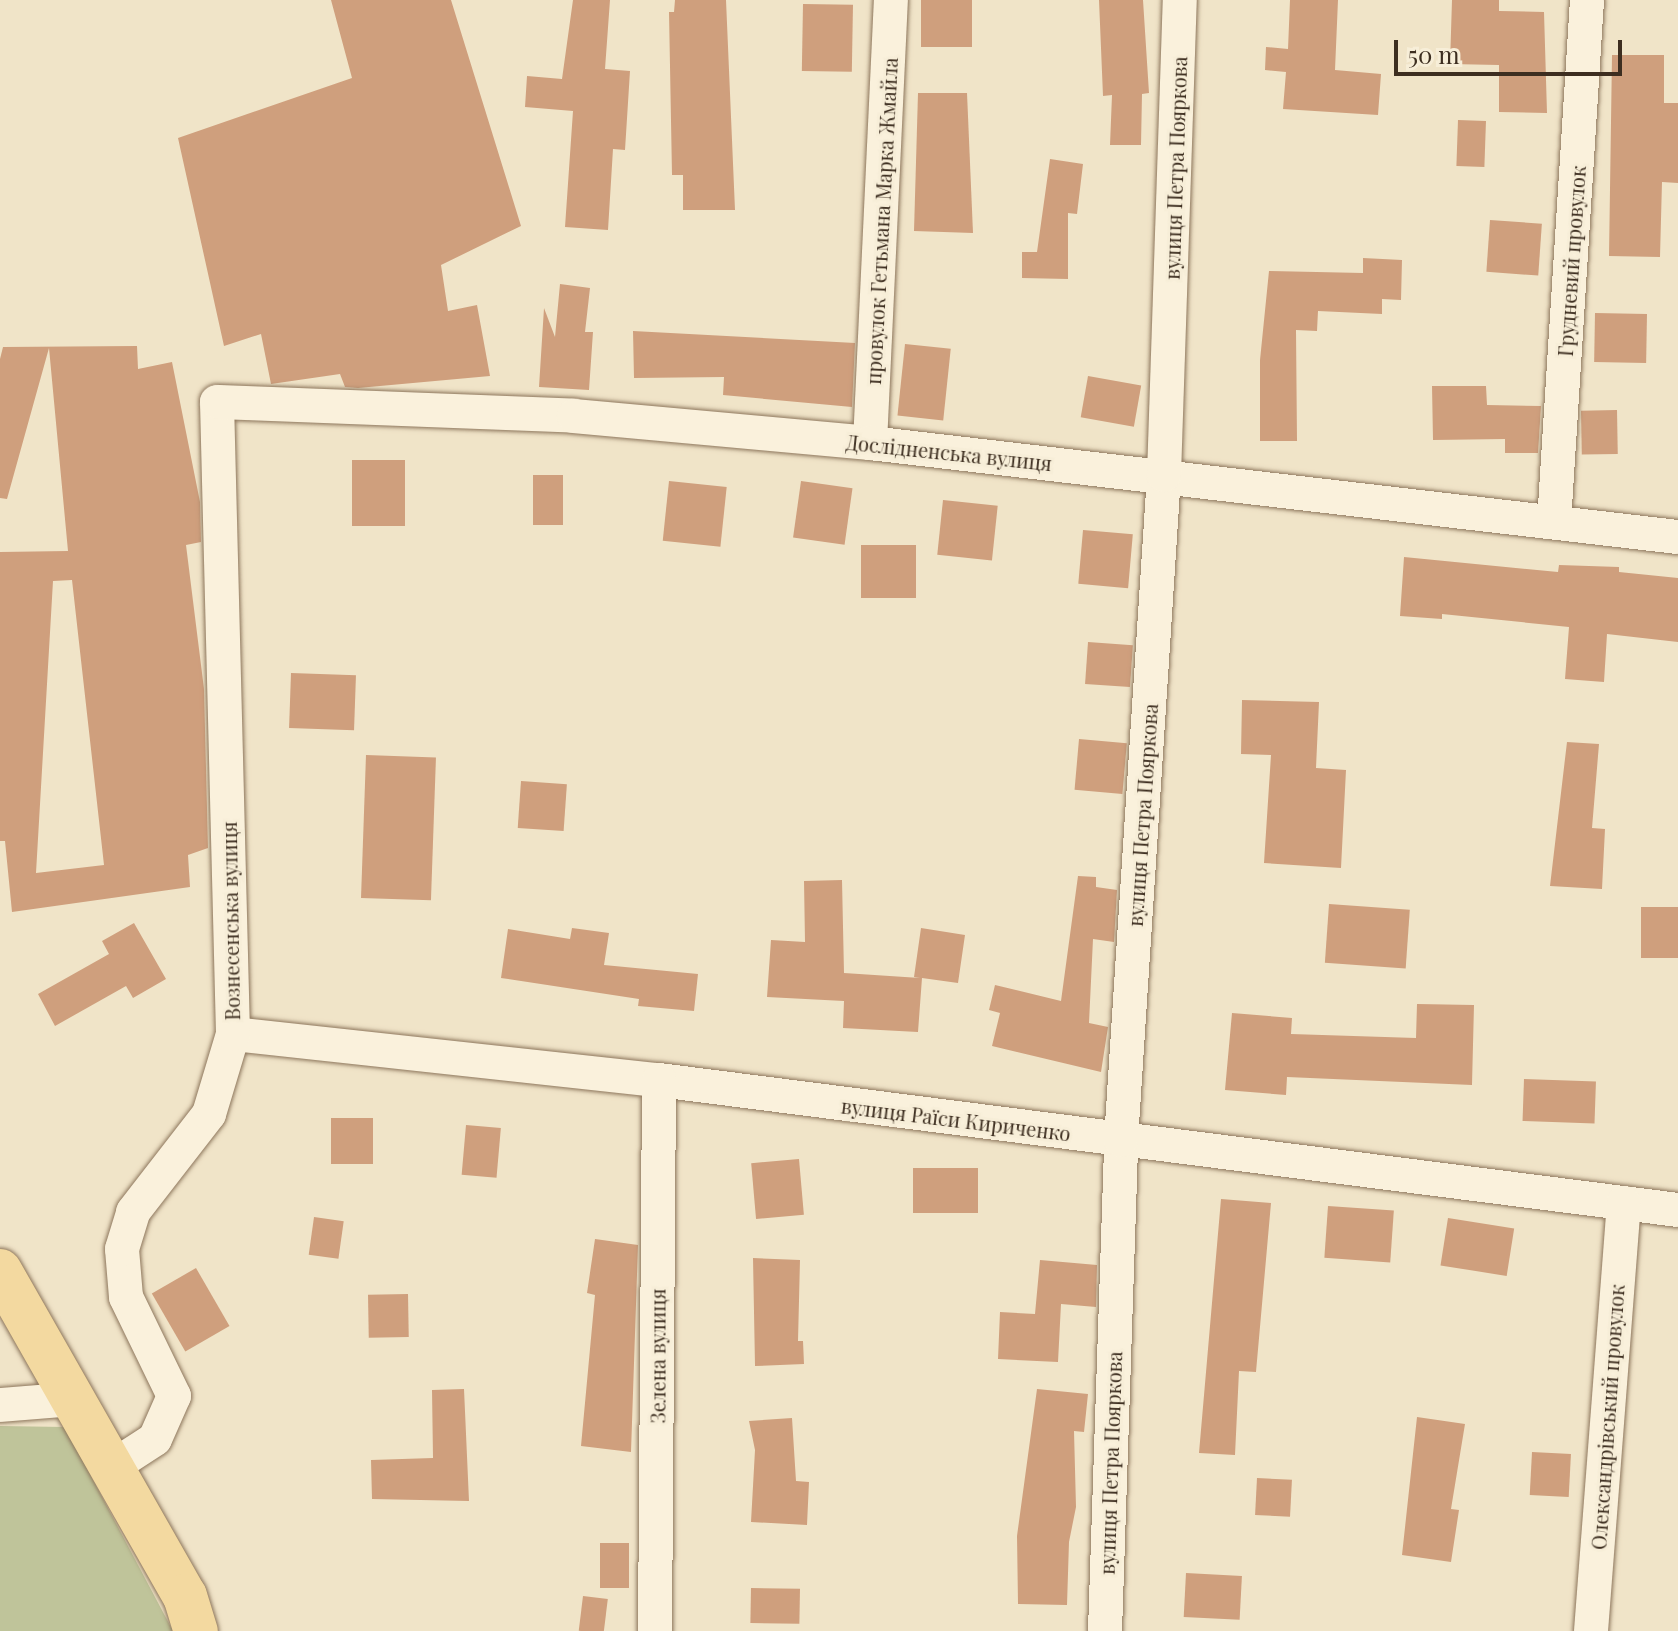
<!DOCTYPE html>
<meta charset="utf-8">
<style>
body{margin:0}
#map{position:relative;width:1678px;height:1631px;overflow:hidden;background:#f0e4c8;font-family:"Playfair Display",serif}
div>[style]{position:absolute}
.cemetery>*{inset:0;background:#bfc49a}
.building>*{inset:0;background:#cf9f7d;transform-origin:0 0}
.roads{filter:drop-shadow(0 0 2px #8d765c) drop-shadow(0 0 2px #8d765c)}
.minor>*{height:34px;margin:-17px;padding:0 17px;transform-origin:17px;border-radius:17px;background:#faf1dc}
.major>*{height:44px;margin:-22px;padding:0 22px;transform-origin:22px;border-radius:22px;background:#f3d9a0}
span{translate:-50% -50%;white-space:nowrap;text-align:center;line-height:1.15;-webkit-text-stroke:6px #f7eed8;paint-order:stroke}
.street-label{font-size:20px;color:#3d2e20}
.scale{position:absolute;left:1394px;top:40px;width:228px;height:36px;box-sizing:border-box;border:4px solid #3d2e20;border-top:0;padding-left:10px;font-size:24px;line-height:28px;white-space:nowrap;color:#3d2e20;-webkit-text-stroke:6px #f7eed8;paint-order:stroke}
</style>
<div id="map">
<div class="cemetery">
<i style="clip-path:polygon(0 1426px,65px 1427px,173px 1631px,0 1631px)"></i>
</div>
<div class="building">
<i style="clip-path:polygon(331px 0,451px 0,521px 226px,441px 265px,448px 311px,477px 305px,490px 376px,358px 388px,345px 387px,340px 374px,271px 384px,261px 334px,224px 346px,178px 138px,352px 78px)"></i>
<i style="clip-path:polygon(573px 0,610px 0,605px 69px,630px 71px,625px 150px,613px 149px,608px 230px,565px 227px,573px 111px,525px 107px,527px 76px,562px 79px)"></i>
<i style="clip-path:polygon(675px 0,726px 0,735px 210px,683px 210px,683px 175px,672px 175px,669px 12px,674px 12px)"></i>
<i style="left:921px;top:0;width:51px;height:47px"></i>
<i style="clip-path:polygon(1099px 0,1143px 0,1149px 93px,1142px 94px,1141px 145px,1110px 145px,1112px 95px,1103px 96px)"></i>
<i style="clip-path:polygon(1290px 0,1338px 0,1335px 70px,1381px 74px,1378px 115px,1283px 109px,1286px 72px,1265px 70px,1266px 47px,1288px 49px)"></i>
<i style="clip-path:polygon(1452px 0,1499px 0,1499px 11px,1544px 12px,1547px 113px,1499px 112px,1499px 65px,1450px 64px)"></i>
<i style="left:803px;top:4px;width:50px;height:67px;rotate:1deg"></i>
<i style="clip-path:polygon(1612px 55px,1664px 55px,1664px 103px,1678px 103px,1678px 183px,1662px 182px,1660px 257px,1609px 256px)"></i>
<i style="clip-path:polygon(918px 93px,967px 93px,973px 233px,914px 231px)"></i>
<i style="left:1458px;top:120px;width:28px;height:46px;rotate:2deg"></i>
<i style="clip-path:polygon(1050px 159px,1083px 164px,1077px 214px,1068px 213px,1068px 279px,1022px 278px,1022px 252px,1037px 252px)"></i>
<i style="left:1490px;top:220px;width:52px;height:52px;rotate:4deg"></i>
<i style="clip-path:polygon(1363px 258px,1402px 260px,1401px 300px,1382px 299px,1382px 314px,1318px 311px,1317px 331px,1296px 330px,1297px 441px,1260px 441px,1260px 360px,1269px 271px,1363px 273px)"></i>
<i style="clip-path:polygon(560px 284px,590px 288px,585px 332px,593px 332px,589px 390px,539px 387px,544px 308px,555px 337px)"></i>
<i style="left:1595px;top:313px;width:52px;height:49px;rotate:1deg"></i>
<i style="clip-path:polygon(633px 331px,855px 343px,852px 407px,723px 395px,724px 377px,634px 378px)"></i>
<i style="left:905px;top:344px;width:46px;height:72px;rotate:6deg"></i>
<i style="clip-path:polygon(evenodd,137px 346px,138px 369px,172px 362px,200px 502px,201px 542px,186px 545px,204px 689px,208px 848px,188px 855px,190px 887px,12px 912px,5px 841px,0 841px,0 552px,68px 551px,49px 348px,7px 499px,0 498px,0 359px,3px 347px,137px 346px,72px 580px,104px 865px,36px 873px,53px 581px,72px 580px)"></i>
<i style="left:1088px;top:376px;width:54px;height:42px;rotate:10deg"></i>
<i style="clip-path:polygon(1432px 386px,1486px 386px,1487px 405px,1541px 406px,1538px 453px,1505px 453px,1505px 439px,1433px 440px)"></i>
<i style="left:1617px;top:410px;width:44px;height:36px;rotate:89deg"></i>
<i style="left:352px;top:460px;width:53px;height:66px"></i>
<i style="left:533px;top:475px;width:30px;height:50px"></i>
<i style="left:669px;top:481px;width:58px;height:60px;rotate:6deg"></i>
<i style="left:801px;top:481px;width:52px;height:57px;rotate:8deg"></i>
<i style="left:943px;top:500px;width:55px;height:55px;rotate:6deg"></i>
<i style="left:1083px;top:530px;width:50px;height:54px;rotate:5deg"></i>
<i style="left:861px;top:545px;width:55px;height:53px"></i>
<i style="clip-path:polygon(1404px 557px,1558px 572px,1559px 565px,1619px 567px,1619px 572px,1678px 578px,1678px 642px,1607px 634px,1604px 682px,1565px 679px,1569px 627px,1442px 614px,1442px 619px,1400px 616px)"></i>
<i style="left:1088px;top:642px;width:45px;height:42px;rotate:4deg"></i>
<i style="left:291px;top:673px;width:65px;height:55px;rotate:2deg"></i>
<i style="clip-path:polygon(1242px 700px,1319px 702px,1316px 768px,1346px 770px,1341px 868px,1264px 863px,1271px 755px,1241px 754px)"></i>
<i style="left:1079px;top:739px;width:48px;height:51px;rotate:5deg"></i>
<i style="clip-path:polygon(1567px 742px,1599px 744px,1592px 828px,1605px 829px,1602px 889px,1550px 886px)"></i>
<i style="left:366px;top:755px;width:70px;height:143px;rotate:2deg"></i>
<i style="left:521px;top:781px;width:46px;height:47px;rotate:4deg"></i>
<i style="clip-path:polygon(1078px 876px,1096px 877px,1096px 887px,1117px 890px,1114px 942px,1093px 939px,1089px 1023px,1108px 1027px,1101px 1072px,992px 1046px,1000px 1013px,989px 1010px,995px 985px,1061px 1001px)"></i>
<i style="clip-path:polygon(842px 880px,844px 973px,920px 978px,914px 977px,921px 928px,965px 935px,958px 983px,922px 978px,918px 1032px,843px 1028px,844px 1001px,767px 997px,771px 940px,805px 942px,804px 881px)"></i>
<i style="left:1329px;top:904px;width:81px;height:59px;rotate:4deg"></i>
<i style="left:1678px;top:907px;width:51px;height:37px;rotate:90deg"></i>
<i style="clip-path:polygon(134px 923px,166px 979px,133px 998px,126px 986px,55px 1026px,38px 994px,109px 954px,102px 941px)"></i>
<i style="clip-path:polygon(572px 928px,609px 933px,604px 965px,698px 974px,694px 1011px,638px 1006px,639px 999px,501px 978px,508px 929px,570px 939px)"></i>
<i style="clip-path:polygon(1417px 1004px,1474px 1005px,1472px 1085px,1287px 1077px,1286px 1095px,1225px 1090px,1232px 1013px,1292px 1018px,1291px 1034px,1416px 1038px)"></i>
<i style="left:1524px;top:1079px;width:72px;height:42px;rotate:2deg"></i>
<i style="left:331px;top:1118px;width:42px;height:46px"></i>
<i style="left:466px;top:1125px;width:35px;height:50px;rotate:5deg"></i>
<i style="left:799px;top:1159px;width:56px;height:48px;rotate:85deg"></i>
<i style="left:978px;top:1168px;width:45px;height:65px;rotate:90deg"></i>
<i style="clip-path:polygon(1221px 1199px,1271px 1203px,1256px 1372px,1239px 1371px,1235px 1455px,1199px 1453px)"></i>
<i style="left:1328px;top:1206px;width:66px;height:52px;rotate:4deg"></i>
<i style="left:314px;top:1217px;width:30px;height:38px;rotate:8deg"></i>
<i style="left:1448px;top:1218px;width:67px;height:48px;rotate:9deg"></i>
<i style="clip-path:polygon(595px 1239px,638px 1245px,631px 1452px,581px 1446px,595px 1295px,587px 1293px)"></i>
<i style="clip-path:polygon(753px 1258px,800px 1260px,798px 1341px,803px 1341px,804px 1364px,755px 1366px)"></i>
<i style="clip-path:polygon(1040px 1260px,1097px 1265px,1096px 1307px,1061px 1304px,1058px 1362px,998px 1359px,1000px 1312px,1035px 1314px)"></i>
<i style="left:196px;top:1268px;width:67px;height:51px;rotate:60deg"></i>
<i style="left:408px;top:1294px;width:43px;height:40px;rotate:89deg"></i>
<i style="clip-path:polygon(464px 1389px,469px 1501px,372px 1499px,371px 1460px,433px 1458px,432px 1390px)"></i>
<i style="clip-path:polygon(1037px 1389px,1088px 1394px,1084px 1432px,1074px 1431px,1076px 1507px,1069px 1542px,1067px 1605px,1018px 1604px,1017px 1536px)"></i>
<i style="clip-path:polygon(1417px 1417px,1465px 1424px,1451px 1509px,1459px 1510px,1451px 1562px,1402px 1555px)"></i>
<i style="clip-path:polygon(792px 1418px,796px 1481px,809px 1482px,807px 1525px,751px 1522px,755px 1450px,749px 1421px)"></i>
<i style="left:1532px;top:1452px;width:39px;height:43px;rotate:3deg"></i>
<i style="left:1257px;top:1478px;width:35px;height:37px;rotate:3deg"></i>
<i style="left:600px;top:1543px;width:29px;height:45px"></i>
<i style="left:1186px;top:1573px;width:56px;height:44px;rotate:3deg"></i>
<i style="left:751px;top:1588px;width:49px;height:35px;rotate:1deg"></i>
<i style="left:583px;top:1596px;width:25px;height:35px;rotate:7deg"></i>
</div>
<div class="roads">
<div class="minor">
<i style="left:870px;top:443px;width:443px;rotate:-87.3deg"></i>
<i style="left:1554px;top:522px;width:523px;rotate:-86.38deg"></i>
<i style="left:233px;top:1034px;width:428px;rotate:6.2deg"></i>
<i style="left:659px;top:1080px;width:1027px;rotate:7.27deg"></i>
<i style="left:0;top:1405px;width:75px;rotate:-4.6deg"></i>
<i style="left:112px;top:1467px;width:51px;rotate:-33.1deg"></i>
<i style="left:155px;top:1439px;width:47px;rotate:-66.2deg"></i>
<i style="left:174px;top:1396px;width:110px;rotate:-115.9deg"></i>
<i style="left:126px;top:1297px;width:48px;rotate:-94.8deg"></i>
<i style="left:122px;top:1249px;width:39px;rotate:-73deg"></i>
<i style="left:133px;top:1212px;width:124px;rotate:-52.2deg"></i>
<i style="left:209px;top:1114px;width:84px;rotate:-73.3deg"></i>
<i style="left:233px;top:1034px;width:632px;rotate:-91.45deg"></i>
<i style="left:217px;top:402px;width:357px;rotate:2.2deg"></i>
<i style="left:574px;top:416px;width:297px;rotate:5.2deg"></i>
<i style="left:870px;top:443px;width:813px;rotate:6.64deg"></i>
<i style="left:655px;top:1631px;width:551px;rotate:-89.58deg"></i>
<i style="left:1105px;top:1631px;width:491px;rotate:-88.1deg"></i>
<i style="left:1121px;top:1140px;width:666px;rotate:-86.3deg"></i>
<i style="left:1164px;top:475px;width:475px;rotate:-88.1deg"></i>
<i style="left:1591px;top:1631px;width:429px;rotate:-85.6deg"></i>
</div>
<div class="major">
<i style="left:0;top:1271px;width:374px;rotate:60.4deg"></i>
<i style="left:185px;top:1596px;width:37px;rotate:73deg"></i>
</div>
</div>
<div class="street-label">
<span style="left:1175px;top:168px;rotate:-88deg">вулиця Петра Пояркова</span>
<span style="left:881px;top:221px;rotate:-87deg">провулок Гетьмана Марка Жмайла</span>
<span style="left:1571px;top:261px;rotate:-86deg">Грудневий провулок</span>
<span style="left:949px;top:452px;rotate:6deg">Дослідненська вулиця</span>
<span style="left:1142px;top:815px;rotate:-86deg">вулиця Петра Пояркова</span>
<span style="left:230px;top:921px;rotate:-91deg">Вознесенська вулиця</span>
<span style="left:956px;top:1119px;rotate:7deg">вулиця Раїси Кириченко</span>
<span style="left:657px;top:1356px;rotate:-90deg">Зелена вулиця</span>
<span style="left:1607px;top:1417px;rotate:-86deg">Олександрівський провулок</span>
<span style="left:1110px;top:1463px;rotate:-88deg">вулиця Петра Пояркова</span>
</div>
<div class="scale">50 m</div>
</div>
